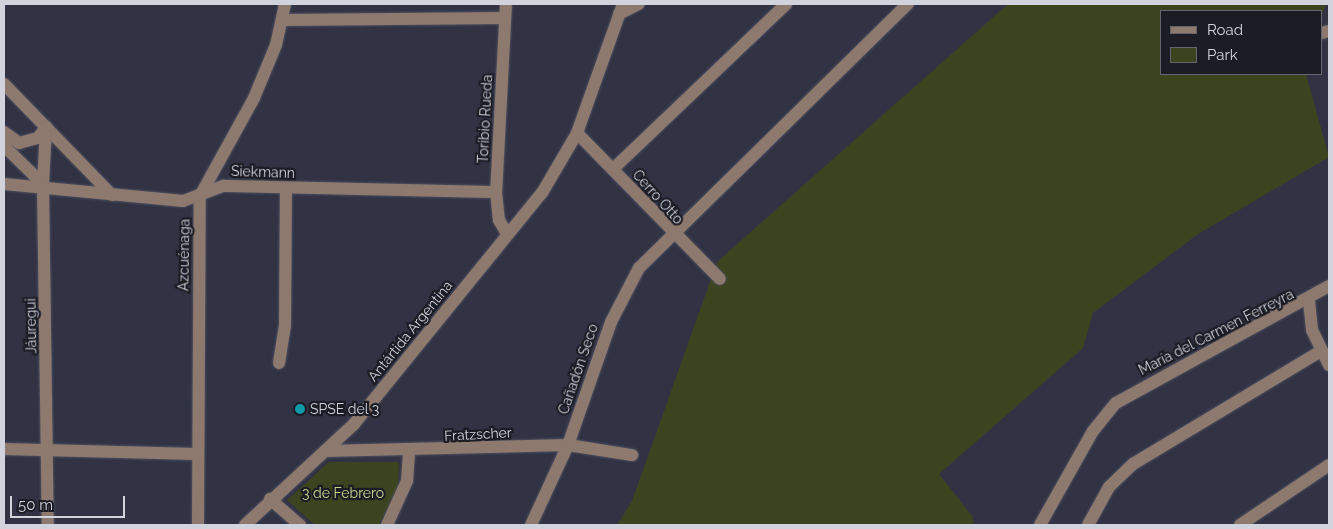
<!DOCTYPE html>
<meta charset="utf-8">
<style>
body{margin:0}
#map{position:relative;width:1333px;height:529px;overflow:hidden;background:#313344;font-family:Raleway,sans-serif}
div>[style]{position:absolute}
.green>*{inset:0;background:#3c441f}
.roads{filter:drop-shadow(0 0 1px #4e5060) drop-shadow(0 0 1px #4e5060)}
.minor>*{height:12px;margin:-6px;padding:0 6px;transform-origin:6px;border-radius:6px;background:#8d796e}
.dots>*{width:14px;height:14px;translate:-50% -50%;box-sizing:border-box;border:2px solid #1b1c24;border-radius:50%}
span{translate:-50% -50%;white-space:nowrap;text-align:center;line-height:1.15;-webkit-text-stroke:4.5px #1b1c24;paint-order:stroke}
.street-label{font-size:14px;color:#d1d3dd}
.poi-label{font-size:14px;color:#d1d3dd}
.left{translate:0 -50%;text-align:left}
.park-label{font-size:14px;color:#c7d88f}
.frame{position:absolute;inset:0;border:5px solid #d1d3dd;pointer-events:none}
.legend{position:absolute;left:1160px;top:10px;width:162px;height:65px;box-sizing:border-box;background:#1b1c24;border:1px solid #64656e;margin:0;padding:6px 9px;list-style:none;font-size:15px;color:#d1d3dd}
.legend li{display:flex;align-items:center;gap:10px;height:25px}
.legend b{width:25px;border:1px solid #64656e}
.scale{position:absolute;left:10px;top:496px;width:115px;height:22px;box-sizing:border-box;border:2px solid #d1d3dd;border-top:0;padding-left:6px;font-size:15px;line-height:18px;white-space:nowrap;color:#d1d3dd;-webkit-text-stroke:4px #1b1c24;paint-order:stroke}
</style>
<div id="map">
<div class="green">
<i style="clip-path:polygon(1008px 4px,1326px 4px,1322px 14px,1162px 11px,1162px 74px,1306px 74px,1329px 157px,1198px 234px,1093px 313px,1083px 348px,939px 474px,973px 517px,973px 525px,617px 525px,632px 501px,717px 262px)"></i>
<i style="clip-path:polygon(329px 462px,399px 462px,398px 486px,379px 525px,315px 525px,287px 500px)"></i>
</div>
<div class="roads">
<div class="minor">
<i style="left:506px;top:4px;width:188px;rotate:93deg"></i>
<i style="left:496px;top:192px;width:28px;rotate:84deg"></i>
<i style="left:499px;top:220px;width:16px;rotate:60deg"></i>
<i style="left:619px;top:14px;width:22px;rotate:-27deg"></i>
<i style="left:283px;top:20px;width:222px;rotate:-0.5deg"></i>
<i style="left:1322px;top:33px;width:7px;rotate:-16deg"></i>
<i style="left:4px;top:84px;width:155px;rotate:45.8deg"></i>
<i style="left:46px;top:127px;width:57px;rotate:93deg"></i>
<i style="left:43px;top:184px;width:341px;rotate:89.2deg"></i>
<i style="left:4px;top:132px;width:19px;rotate:36deg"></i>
<i style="left:19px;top:143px;width:20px;rotate:-15deg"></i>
<i style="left:38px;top:138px;width:14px;rotate:-54deg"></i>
<i style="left:577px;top:133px;width:204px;rotate:45.6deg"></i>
<i style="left:4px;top:146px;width:54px;rotate:44.3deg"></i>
<i style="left:613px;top:169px;width:239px;rotate:-43.6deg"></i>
<i style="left:4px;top:184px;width:180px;rotate:5.4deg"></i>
<i style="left:183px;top:201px;width:43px;rotate:-20.6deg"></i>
<i style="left:223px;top:186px;width:273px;rotate:1.3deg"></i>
<i style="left:1309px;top:301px;width:29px;rotate:84deg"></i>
<i style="left:1312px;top:330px;width:39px;rotate:64deg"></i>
<i style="left:279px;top:363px;width:37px;rotate:-81deg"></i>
<i style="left:285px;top:326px;width:138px;rotate:-89.6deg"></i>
<i style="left:4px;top:449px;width:192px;rotate:1.5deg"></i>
<i style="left:325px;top:451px;width:243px;rotate:-1.4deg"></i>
<i style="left:568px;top:445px;width:65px;rotate:8.9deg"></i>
<i style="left:270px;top:499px;width:40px;rotate:41deg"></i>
<i style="left:198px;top:525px;width:329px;rotate:-89.7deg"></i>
<i style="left:200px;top:196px;width:112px;rotate:-61.1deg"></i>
<i style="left:254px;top:98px;width:57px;rotate:-67.5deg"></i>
<i style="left:276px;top:45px;width:42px;rotate:-77.6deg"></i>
<i style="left:245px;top:525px;width:149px;rotate:-42.8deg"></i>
<i style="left:354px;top:424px;width:298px;rotate:-50.9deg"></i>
<i style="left:542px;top:193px;width:69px;rotate:-59.7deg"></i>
<i style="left:577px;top:133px;width:137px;rotate:-70.4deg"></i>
<i style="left:387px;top:525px;width:48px;rotate:-65.6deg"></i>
<i style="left:407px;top:481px;width:29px;rotate:-86deg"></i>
<i style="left:531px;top:525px;width:88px;rotate:-65.2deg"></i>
<i style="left:568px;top:445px;width:130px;rotate:-70.7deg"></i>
<i style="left:611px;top:322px;width:61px;rotate:-62.6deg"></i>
<i style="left:639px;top:268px;width:377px;rotate:-44.5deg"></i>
<i style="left:1040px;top:525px;width:108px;rotate:-60.6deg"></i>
<i style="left:1093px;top:431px;width:36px;rotate:-51deg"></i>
<i style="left:1116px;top:403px;width:243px;rotate:-28.8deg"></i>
<i style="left:1088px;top:525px;width:43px;rotate:-61.1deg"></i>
<i style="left:1109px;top:487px;width:33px;rotate:-44deg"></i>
<i style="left:1133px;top:464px;width:219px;rotate:-31deg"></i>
<i style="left:1240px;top:525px;width:107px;rotate:-34deg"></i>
</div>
</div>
<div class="dots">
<i style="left:300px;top:409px;background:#0f9aa8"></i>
</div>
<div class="street-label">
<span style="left:485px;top:119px;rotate:-87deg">Toribio Rueda</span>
<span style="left:263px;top:172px;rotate:2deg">Siekmann</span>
<span style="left:658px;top:197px;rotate:48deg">Cerro Otto</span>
<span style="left:184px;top:255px;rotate:-89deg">Azcuénaga</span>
<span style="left:31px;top:326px;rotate:-91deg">Jáuregui</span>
<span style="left:410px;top:331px;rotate:-51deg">Antártida Argentina</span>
<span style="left:1216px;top:332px;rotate:-27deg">María del Carmen Ferreyra</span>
<span style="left:578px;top:369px;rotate:-71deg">Cañadón Seco</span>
<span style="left:478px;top:434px;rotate:-3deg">Fratzscher</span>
</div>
<div class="poi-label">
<span class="left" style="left:310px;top:409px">SPSE del 3</span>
</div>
<div class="park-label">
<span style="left:343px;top:493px">3 de Febrero</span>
</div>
<div class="frame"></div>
<ul class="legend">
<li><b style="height:6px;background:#8d796e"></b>Road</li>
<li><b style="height:14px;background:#3c441f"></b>Park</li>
</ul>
<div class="scale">50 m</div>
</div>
